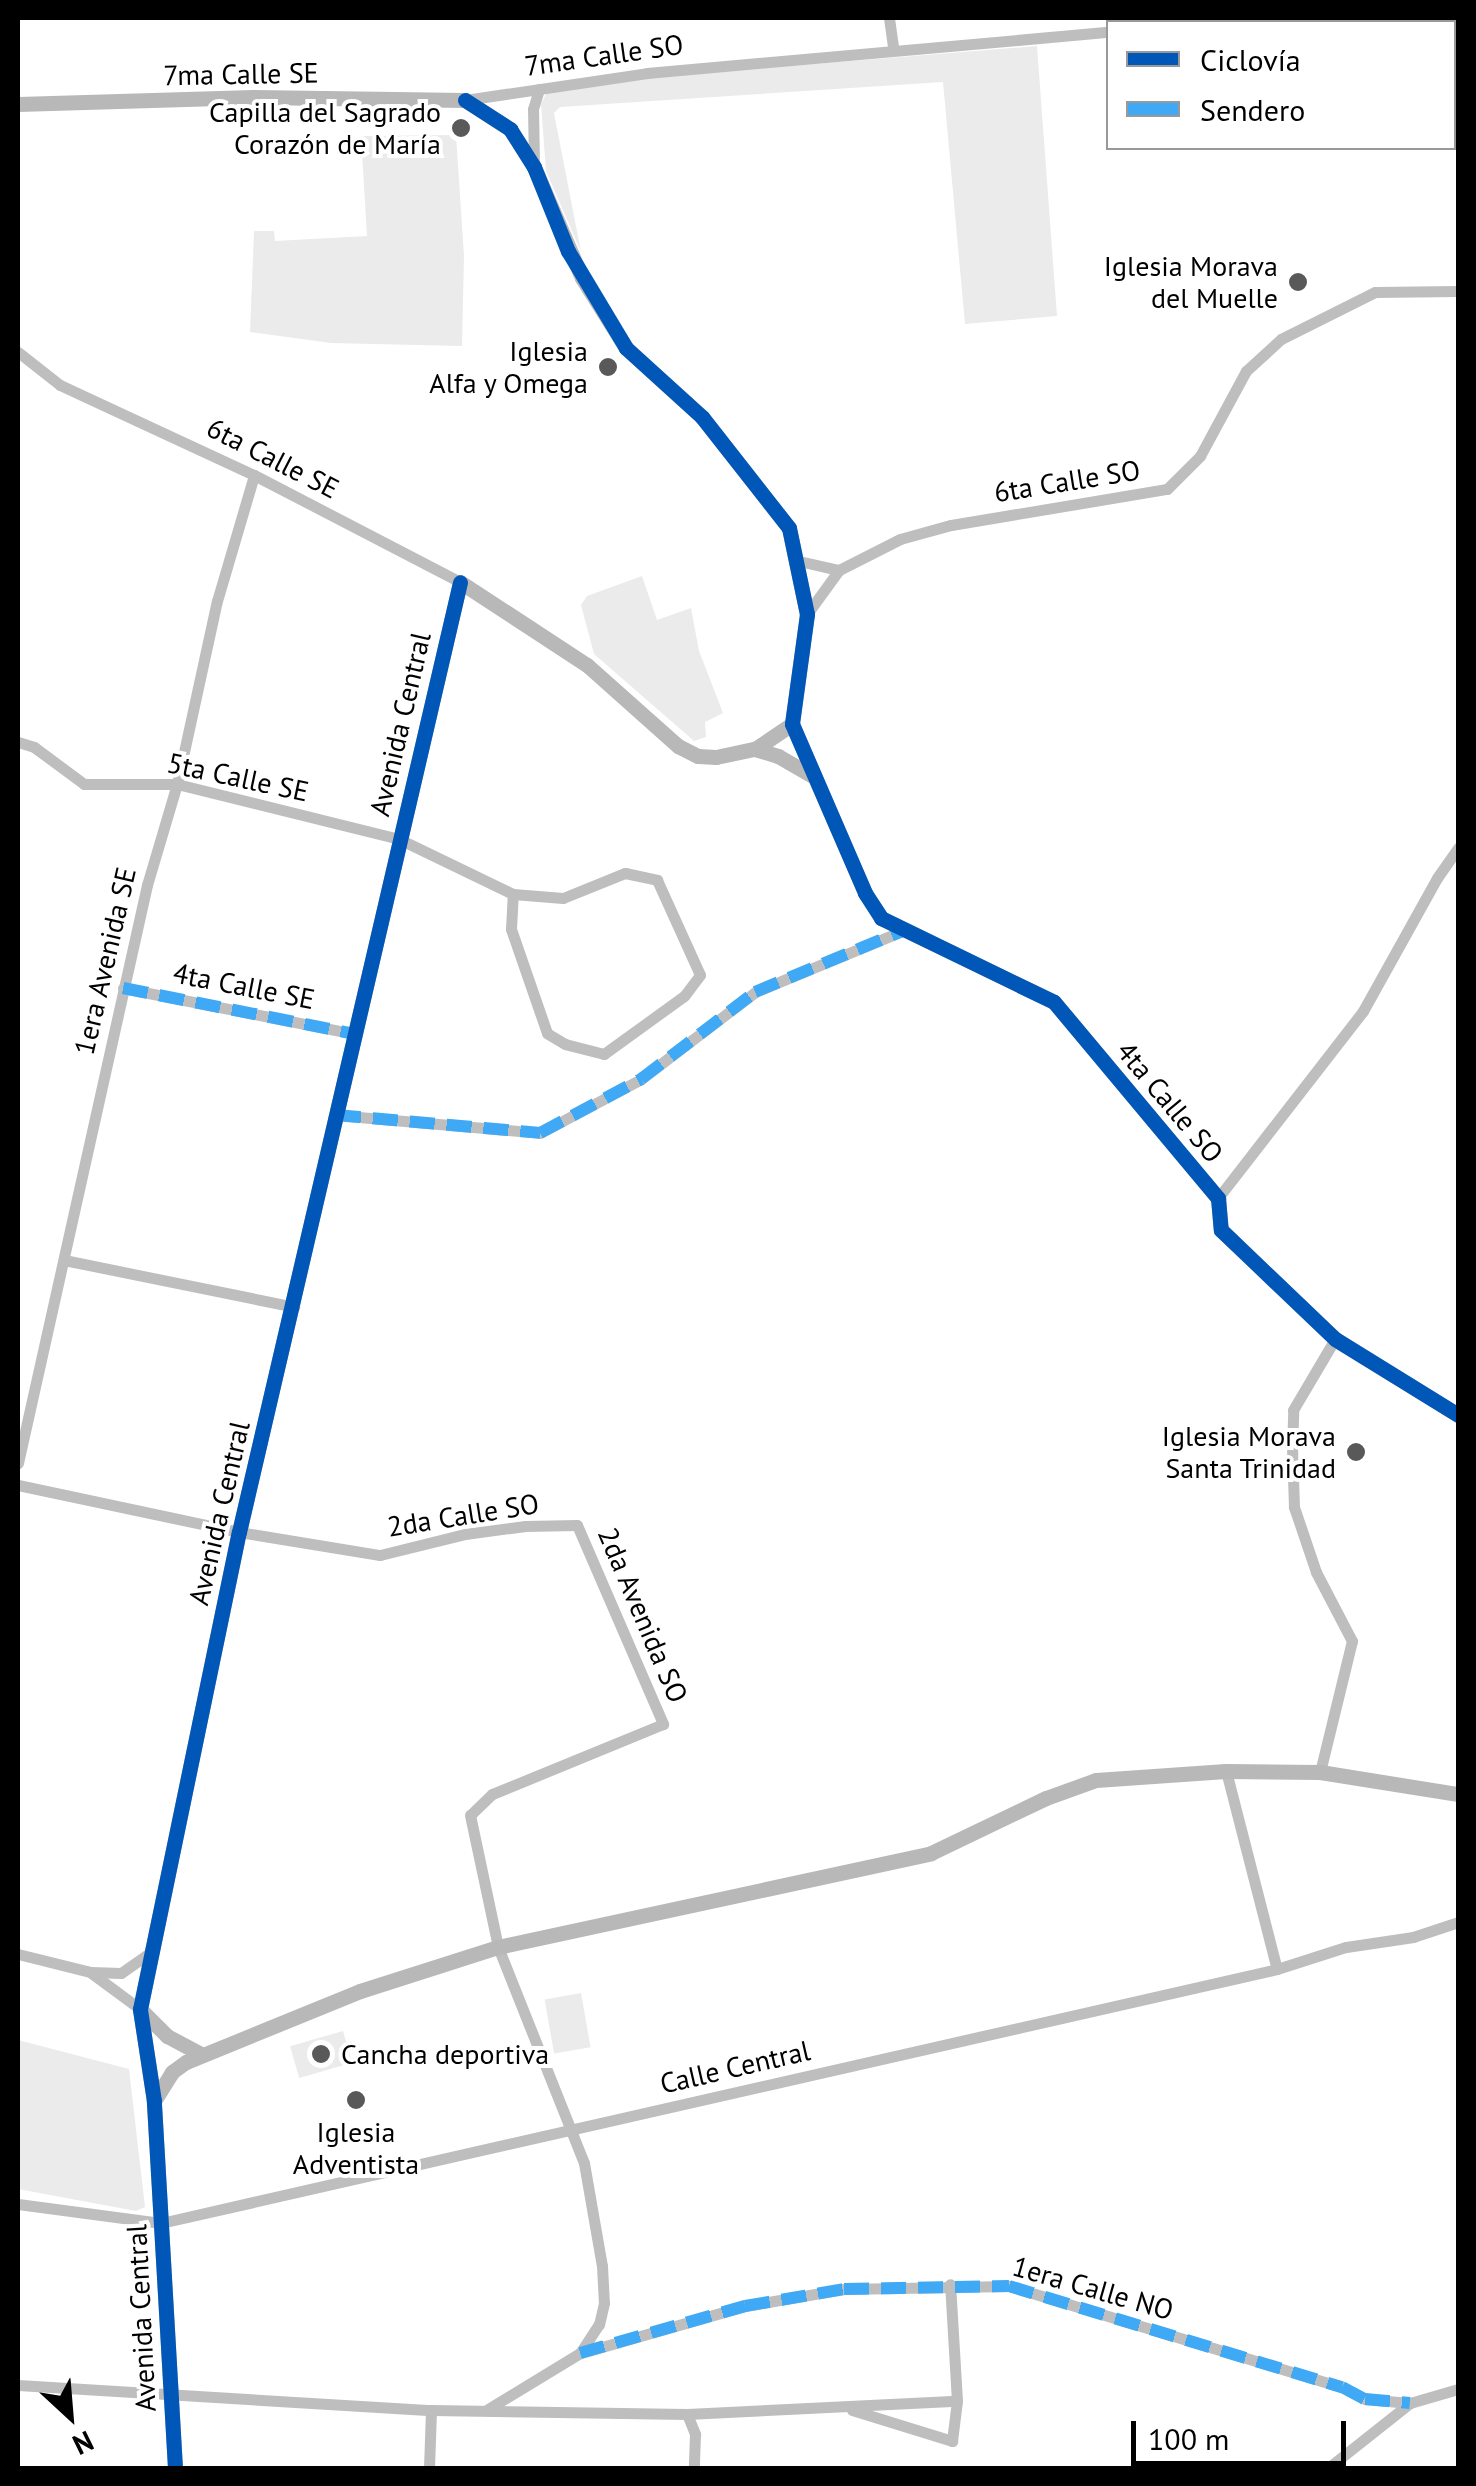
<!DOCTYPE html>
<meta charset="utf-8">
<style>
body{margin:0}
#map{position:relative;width:1476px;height:2486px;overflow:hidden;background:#fff;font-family:"PT Sans",sans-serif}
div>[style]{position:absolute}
.green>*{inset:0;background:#ebebeb;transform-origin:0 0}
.street>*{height:11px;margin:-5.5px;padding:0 5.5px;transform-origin:5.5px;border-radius:5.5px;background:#bebebe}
.secondary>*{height:15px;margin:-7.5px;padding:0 7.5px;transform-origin:7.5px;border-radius:7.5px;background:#b8b8b8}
.quiet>*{height:12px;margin-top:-6px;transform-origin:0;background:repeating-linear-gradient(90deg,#3fa9f5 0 25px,transparent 0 37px)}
.cycleway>*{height:15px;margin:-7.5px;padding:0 7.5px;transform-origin:7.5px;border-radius:7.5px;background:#0057b8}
.dots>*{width:28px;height:28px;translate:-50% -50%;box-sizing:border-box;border:5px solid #fff;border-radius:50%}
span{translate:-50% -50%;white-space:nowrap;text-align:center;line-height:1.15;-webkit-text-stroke:8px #fff;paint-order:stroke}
.street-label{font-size:28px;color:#000}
.poi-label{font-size:28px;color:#000}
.right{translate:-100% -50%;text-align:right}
.left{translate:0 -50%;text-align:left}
.frame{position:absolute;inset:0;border:20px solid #000;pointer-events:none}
.legend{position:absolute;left:1106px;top:20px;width:350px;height:130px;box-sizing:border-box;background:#fff;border:2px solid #999;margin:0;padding:12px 18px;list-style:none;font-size:30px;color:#000}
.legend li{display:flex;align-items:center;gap:20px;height:50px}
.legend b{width:50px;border:2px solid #999}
.north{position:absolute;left:20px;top:2366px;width:100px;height:100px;-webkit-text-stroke:8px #fff;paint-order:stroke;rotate:154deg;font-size:28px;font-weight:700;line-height:40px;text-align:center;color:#000}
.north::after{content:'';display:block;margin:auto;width:35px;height:45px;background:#000;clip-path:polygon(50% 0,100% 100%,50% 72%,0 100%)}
.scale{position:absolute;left:1131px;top:2421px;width:215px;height:45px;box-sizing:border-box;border:5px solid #000;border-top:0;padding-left:12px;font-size:30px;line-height:35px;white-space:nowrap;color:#000;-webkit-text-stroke:8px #fff;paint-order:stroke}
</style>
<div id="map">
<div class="green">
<i style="clip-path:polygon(1037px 46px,1057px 316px,965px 324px,943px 82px,560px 107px,554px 113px,581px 252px,546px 171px,541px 104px,548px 90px,605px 81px)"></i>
<i style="clip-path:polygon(456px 135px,464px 256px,462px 346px,331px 343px,250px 332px,254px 231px,274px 231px,275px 241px,367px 236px,361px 136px)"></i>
<i style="clip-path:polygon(642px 576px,657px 620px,691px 608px,699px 651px,723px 713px,705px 722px,706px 737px,694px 741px,594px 654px,581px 605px,587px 596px)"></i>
<i style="left:581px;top:1993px;width:55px;height:37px;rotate:80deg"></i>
<i style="left:343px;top:2031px;width:33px;height:55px;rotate:74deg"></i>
<i style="clip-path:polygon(18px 2040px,129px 2069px,145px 2207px,136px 2211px,18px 2189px)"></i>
</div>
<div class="street">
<i style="left:889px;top:18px;width:30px;rotate:82deg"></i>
<i style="left:1218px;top:22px;width:56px;rotate:-4.1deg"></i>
<i style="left:465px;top:100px;width:184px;rotate:-8.4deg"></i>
<i style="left:647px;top:73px;width:463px;rotate:-5.1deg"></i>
<i style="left:534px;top:164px;width:55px;rotate:-91deg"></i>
<i style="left:533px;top:109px;width:21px;rotate:-73deg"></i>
<i style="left:18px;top:352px;width:53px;rotate:38.2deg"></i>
<i style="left:60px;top:385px;width:214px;rotate:24.9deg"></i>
<i style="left:254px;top:475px;width:232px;rotate:27.4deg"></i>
<i style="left:799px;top:561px;width:41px;rotate:12.7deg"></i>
<i style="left:807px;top:614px;width:54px;rotate:-54deg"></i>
<i style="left:839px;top:570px;width:68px;rotate:-26.9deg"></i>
<i style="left:900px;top:539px;width:53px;rotate:-15.4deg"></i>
<i style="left:951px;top:525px;width:219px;rotate:-9.5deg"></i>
<i style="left:1167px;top:489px;width:47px;rotate:-45deg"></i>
<i style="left:1200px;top:456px;width:97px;rotate:-61.6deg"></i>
<i style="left:1246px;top:371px;width:47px;rotate:-42.4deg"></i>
<i style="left:1281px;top:339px;width:105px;rotate:-26.6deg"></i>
<i style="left:1375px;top:292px;width:83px;rotate:-0.7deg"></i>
<i style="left:18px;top:742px;width:17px;rotate:17deg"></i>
<i style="left:34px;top:747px;width:62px;rotate:36.5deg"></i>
<i style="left:84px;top:784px;width:93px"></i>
<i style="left:177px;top:784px;width:229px;rotate:13.9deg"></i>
<i style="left:399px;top:839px;width:127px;rotate:25.8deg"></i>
<i style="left:513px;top:894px;width:50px;rotate:4.6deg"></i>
<i style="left:563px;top:898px;width:67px;rotate:-22deg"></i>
<i style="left:625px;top:873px;width:33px;rotate:12deg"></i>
<i style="left:657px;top:880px;width:104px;rotate:65.6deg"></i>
<i style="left:700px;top:975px;width:26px;rotate:127deg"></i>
<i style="left:684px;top:996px;width:99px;rotate:144.1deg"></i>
<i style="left:604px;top:1054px;width:40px;rotate:-165.6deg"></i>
<i style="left:565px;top:1044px;width:21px;rotate:-149deg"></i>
<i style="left:547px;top:1033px;width:110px;rotate:-109.1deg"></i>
<i style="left:511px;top:929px;width:35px;rotate:-87deg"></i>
<i style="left:123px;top:988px;width:237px;rotate:11.2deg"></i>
<i style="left:336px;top:1115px;width:205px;rotate:5deg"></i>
<i style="left:540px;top:1133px;width:115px;rotate:-28.1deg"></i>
<i style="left:641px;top:1079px;width:143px;rotate:-37.3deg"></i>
<i style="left:755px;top:992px;width:159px;rotate:-22.5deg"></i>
<i style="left:1218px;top:1198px;width:237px;rotate:-52.2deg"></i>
<i style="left:1363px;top:1011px;width:152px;rotate:-60.9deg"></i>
<i style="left:1437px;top:878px;width:37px;rotate:-55deg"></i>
<i style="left:64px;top:1260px;width:235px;rotate:11.5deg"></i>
<i style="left:18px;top:1463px;width:592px;rotate:-77.42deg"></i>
<i style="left:147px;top:885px;width:105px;rotate:-73.5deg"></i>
<i style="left:177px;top:784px;width:187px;rotate:-77.7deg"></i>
<i style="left:217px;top:601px;width:131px;rotate:-73.6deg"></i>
<i style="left:18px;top:1485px;width:226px;rotate:12deg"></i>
<i style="left:239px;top:1532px;width:143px;rotate:9.3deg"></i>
<i style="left:380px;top:1555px;width:88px;rotate:-13.9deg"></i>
<i style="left:465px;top:1534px;width:61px;rotate:-7.6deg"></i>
<i style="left:525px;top:1526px;width:52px;rotate:-1.1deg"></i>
<i style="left:577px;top:1525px;width:217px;rotate:66.6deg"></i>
<i style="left:663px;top:1724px;width:185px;rotate:157.7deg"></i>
<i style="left:492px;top:1794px;width:30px;rotate:136deg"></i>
<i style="left:470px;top:1815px;width:135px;rotate:78deg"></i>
<i style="left:498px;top:1947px;width:232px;rotate:68.3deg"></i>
<i style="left:584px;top:2163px;width:105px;rotate:80.1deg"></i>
<i style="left:602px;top:2266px;width:37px;rotate:87deg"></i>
<i style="left:604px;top:2303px;width:22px;rotate:103deg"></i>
<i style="left:599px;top:2324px;width:35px;rotate:123deg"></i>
<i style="left:580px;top:2353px;width:108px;rotate:148.7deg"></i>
<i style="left:1226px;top:1771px;width:204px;rotate:75.6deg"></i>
<i style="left:1320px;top:1772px;width:135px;rotate:-76.3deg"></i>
<i style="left:1352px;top:1641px;width:78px;rotate:-117.6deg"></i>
<i style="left:1316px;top:1572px;width:69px;rotate:-108.7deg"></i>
<i style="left:1294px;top:1507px;width:59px;rotate:-91.9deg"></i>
<i style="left:1292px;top:1448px;width:38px;rotate:-88deg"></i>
<i style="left:1293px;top:1410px;width:82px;rotate:-59.4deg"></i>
<i style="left:18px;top:1954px;width:74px;rotate:14deg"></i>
<i style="left:90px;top:1972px;width:62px;rotate:36.5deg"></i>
<i style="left:90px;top:1972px;width:31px;rotate:2deg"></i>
<i style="left:121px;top:1973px;width:37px;rotate:-35deg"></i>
<i style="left:18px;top:2204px;width:144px;rotate:7.6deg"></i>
<i style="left:161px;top:2223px;width:1145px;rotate:-12.82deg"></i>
<i style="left:1277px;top:1969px;width:72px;rotate:-17.7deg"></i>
<i style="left:1346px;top:1947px;width:68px;rotate:-8.5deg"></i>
<i style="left:1413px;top:1937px;width:47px;rotate:-18.4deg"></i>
<i style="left:581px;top:2353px;width:171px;rotate:-16deg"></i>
<i style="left:745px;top:2306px;width:100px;rotate:-9.7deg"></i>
<i style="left:844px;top:2289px;width:165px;rotate:-1deg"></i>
<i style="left:1009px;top:2286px;width:348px;rotate:16.9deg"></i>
<i style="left:1342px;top:2387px;width:26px;rotate:28deg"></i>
<i style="left:1365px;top:2399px;width:45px;rotate:5.1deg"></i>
<i style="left:1410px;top:2403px;width:50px;rotate:-16.3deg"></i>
<i style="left:18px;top:2385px;width:414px;rotate:3.5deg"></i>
<i style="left:431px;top:2410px;width:256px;rotate:0.9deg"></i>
<i style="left:687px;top:2414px;width:270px;rotate:-2.8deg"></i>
<i style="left:852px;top:2410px;width:105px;rotate:17.2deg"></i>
<i style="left:952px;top:2441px;width:40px;rotate:-82.9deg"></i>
<i style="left:957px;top:2401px;width:117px;rotate:-93.4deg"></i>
<i style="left:687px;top:2414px;width:22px;rotate:68deg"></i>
<i style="left:695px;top:2434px;width:34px;rotate:92deg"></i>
<i style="left:429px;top:2468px;width:58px;rotate:-88deg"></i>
<i style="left:1328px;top:2468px;width:105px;rotate:-38.4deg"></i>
</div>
<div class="secondary">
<i style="left:18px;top:104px;width:235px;rotate:-1.7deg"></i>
<i style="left:253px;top:97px;width:212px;rotate:0.8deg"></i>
<i style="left:465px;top:100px;width:54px;rotate:32.8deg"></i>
<i style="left:510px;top:129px;width:45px;rotate:57.7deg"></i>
<i style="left:534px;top:167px;width:121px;rotate:66.6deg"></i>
<i style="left:582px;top:278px;width:83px;rotate:57.8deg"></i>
<i style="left:626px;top:348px;width:103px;rotate:42.2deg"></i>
<i style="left:702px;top:417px;width:141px;rotate:51.9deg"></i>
<i style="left:789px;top:528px;width:88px;rotate:78.2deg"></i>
<i style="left:807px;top:614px;width:111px;rotate:97.8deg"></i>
<i style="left:792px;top:724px;width:184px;rotate:66.6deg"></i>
<i style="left:865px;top:893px;width:30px;rotate:57deg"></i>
<i style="left:881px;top:918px;width:192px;rotate:25.9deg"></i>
<i style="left:1054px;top:1002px;width:256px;rotate:50.1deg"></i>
<i style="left:1218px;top:1198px;width:32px;rotate:85deg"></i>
<i style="left:1221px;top:1230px;width:158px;rotate:43.7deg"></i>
<i style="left:1335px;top:1339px;width:145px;rotate:31.7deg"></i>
<i style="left:755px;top:749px;width:24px;rotate:17deg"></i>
<i style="left:778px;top:756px;width:39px;rotate:30deg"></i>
<i style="left:141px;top:2010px;width:37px;rotate:45deg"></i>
<i style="left:167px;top:2036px;width:38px;rotate:28deg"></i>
<i style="left:154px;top:2101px;width:34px;rotate:-58deg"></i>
<i style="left:172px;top:2072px;width:17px;rotate:-36deg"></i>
<i style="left:186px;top:2062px;width:188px;rotate:-22.2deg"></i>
<i style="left:360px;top:1991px;width:145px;rotate:-17.7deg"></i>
<i style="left:498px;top:1947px;width:443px;rotate:-12.2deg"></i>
<i style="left:931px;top:1853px;width:127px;rotate:-25.6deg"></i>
<i style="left:1046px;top:1798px;width:53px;rotate:-19.8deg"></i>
<i style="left:1096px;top:1780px;width:130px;rotate:-4deg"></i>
<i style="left:1226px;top:1771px;width:94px;rotate:0.6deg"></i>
<i style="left:1320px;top:1772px;width:140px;rotate:9.1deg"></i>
<i style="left:175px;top:2468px;width:368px;rotate:-93.3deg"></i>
<i style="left:154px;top:2101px;width:93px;rotate:-98.7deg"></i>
<i style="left:140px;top:2009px;width:487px;rotate:-78.3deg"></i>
<i style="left:239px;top:1532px;width:975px;rotate:-76.9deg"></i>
<i style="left:460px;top:582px;width:152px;rotate:33.2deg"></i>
<i style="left:587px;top:665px;width:122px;rotate:41.7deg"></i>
<i style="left:678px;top:746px;width:22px;rotate:27deg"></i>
<i style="left:698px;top:756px;width:18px;rotate:3deg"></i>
<i style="left:716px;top:757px;width:40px;rotate:-12deg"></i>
<i style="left:755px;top:749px;width:45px;rotate:-34deg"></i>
</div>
<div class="quiet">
<i style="left:123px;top:988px;width:237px;rotate:11.2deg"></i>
<i style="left:336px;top:1115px;width:205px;rotate:5deg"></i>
<i style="left:540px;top:1133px;width:115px;rotate:-28.1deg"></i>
<i style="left:641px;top:1079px;width:143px;rotate:-37.3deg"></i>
<i style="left:755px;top:992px;width:159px;rotate:-22.5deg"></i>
<i style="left:580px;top:2353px;width:172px;rotate:-15.9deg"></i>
<i style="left:745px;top:2306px;width:100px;rotate:-9.7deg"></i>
<i style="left:844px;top:2289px;width:165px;rotate:-1deg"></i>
<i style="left:1009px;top:2286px;width:348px;rotate:16.9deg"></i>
<i style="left:1342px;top:2387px;width:26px;rotate:28deg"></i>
<i style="left:1365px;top:2399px;width:45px;rotate:5.1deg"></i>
</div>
<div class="cycleway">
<i style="left:465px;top:100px;width:54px;rotate:32.8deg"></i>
<i style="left:510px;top:129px;width:45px;rotate:57.7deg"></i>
<i style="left:534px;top:167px;width:91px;rotate:68deg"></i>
<i style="left:568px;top:251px;width:113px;rotate:59.1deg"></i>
<i style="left:626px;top:348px;width:103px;rotate:42.2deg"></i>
<i style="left:702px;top:417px;width:141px;rotate:51.9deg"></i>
<i style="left:789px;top:528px;width:88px;rotate:78.2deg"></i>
<i style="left:807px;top:614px;width:111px;rotate:97.8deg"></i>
<i style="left:792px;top:724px;width:184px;rotate:66.6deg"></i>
<i style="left:865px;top:893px;width:30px;rotate:57deg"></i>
<i style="left:881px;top:918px;width:192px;rotate:25.9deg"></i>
<i style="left:1054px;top:1002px;width:256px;rotate:50.1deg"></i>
<i style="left:1218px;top:1198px;width:32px;rotate:85deg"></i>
<i style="left:1221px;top:1230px;width:158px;rotate:43.7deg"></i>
<i style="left:1335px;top:1339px;width:145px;rotate:31.7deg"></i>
<i style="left:175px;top:2468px;width:368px;rotate:-93.3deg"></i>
<i style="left:154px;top:2101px;width:93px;rotate:-98.7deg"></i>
<i style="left:140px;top:2009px;width:487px;rotate:-78.3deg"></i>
<i style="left:239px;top:1532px;width:975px;rotate:-76.9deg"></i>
</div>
<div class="dots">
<i style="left:461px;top:128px;background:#595959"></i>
<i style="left:1298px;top:282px;background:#595959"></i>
<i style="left:608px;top:367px;background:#595959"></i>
<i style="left:1356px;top:1452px;background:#595959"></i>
<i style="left:321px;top:2054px;background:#595959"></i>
<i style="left:356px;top:2100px;background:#595959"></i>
</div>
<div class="street-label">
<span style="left:604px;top:55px;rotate:-8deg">7ma Calle SO</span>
<span style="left:241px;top:74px;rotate:-1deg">7ma Calle SE</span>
<span style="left:273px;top:458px;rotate:27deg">6ta Calle SE</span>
<span style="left:1067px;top:481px;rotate:-9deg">6ta Calle SO</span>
<span style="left:400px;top:724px;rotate:-77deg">Avenida Central</span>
<span style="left:238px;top:777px;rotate:12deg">5ta Calle SE</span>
<span style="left:105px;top:961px;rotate:-77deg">1era Avenida SE</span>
<span style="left:244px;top:986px;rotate:11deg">4ta Calle SE</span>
<span style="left:1170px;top:1102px;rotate:50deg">4ta Calle SO</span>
<span style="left:219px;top:1513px;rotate:-77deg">Avenida Central</span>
<span style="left:463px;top:1515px;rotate:-9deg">2da Calle SO</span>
<span style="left:643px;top:1615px;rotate:67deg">2da Avenida SO</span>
<span style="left:735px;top:2067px;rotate:-13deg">Calle Central</span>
<span style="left:1093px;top:2288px;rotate:16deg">1era Calle NO</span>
<span style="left:141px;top:2318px;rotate:-93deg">Avenida Central</span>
</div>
<div class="poi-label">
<span class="right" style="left:441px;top:128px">Capilla del Sagrado<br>Corazón de María</span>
<span class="right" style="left:1278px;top:282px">Iglesia Morava<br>del Muelle</span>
<span class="right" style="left:588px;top:367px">Iglesia<br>Alfa y Omega</span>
<span class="right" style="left:1336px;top:1452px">Iglesia Morava<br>Santa Trinidad</span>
<span class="left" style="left:341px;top:2054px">Cancha deportiva</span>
<span style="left:356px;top:2148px">Iglesia<br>Adventista</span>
</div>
<div class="frame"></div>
<ul class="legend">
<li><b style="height:12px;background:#0057b8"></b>Ciclovía</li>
<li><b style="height:12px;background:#3fa9f5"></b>Sendero</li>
</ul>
<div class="north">N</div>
<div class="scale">100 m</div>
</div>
